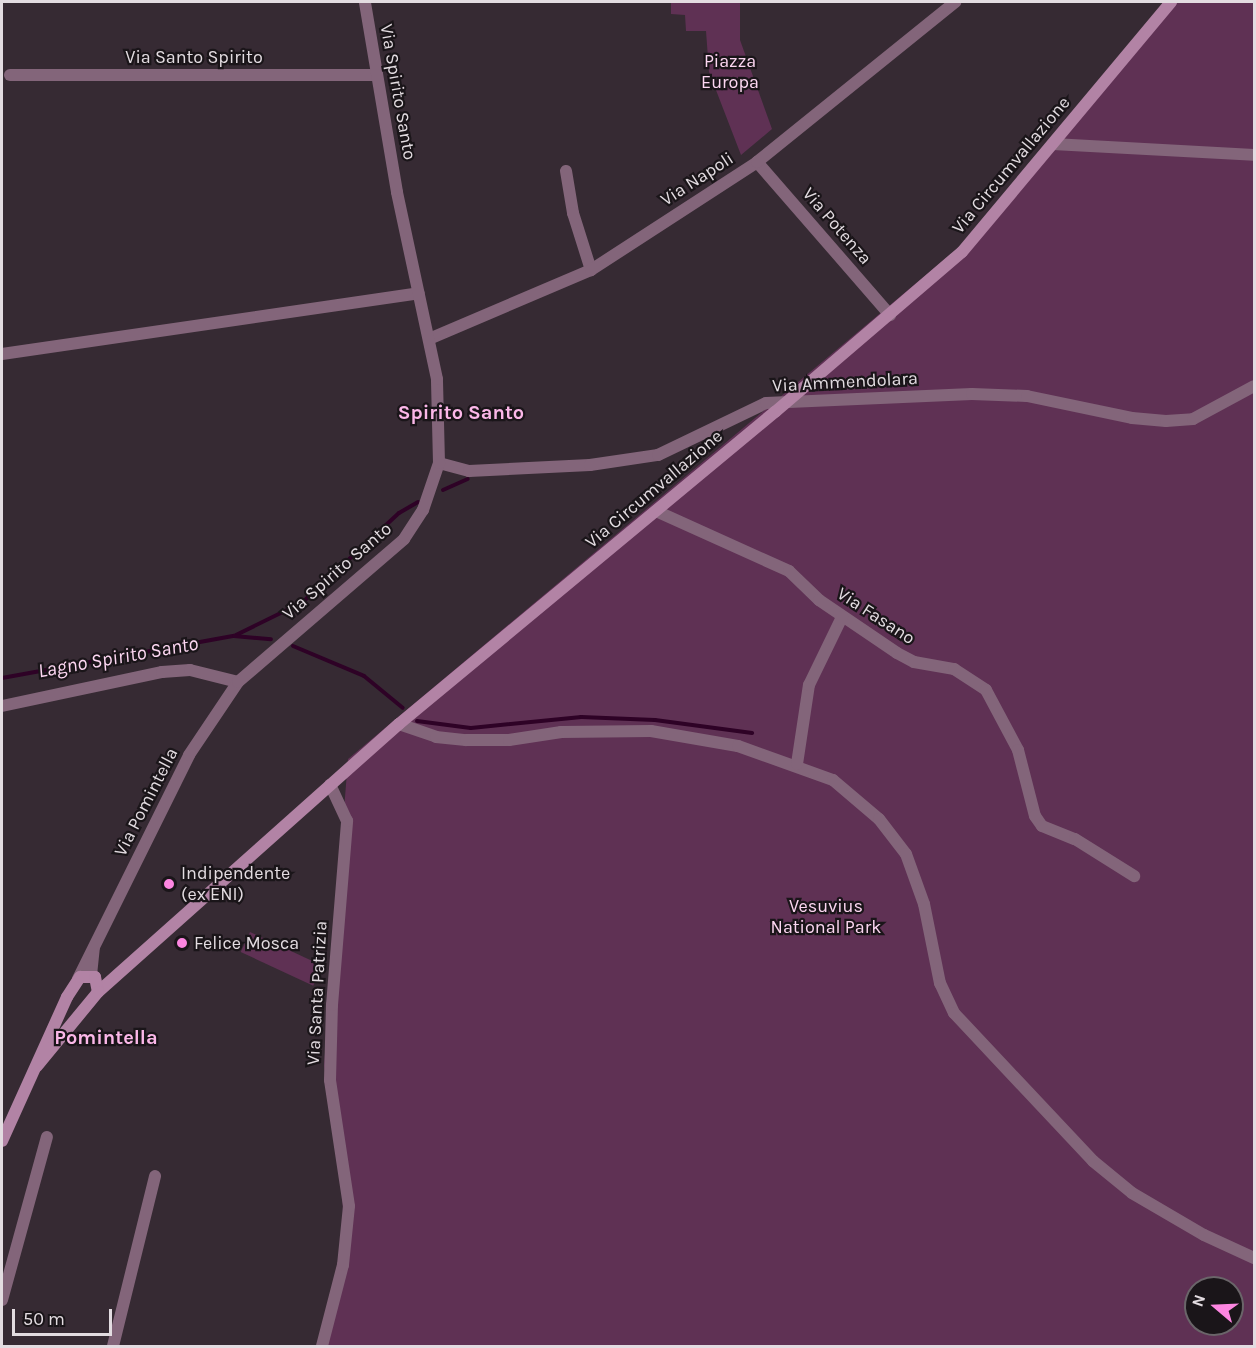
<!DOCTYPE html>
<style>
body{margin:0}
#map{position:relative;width:1256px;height:1348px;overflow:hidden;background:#362a33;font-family:Karla,sans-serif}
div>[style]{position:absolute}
.green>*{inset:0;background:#5f3154;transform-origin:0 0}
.stream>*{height:4px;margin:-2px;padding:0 2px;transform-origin:2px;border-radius:2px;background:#2e0226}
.minor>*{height:12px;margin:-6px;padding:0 6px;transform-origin:6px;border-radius:6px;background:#83657a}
.tertiary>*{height:12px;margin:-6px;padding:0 6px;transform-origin:6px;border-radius:6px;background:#83657a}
.secondary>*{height:12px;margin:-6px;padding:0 6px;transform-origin:6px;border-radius:6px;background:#b283a5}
.secondary-bridge>*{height:12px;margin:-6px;padding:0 6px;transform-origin:6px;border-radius:6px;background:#b283a5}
.dots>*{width:16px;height:16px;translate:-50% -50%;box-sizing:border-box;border:3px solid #1a1519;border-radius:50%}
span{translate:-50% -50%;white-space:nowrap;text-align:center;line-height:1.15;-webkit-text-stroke:4.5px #1a1519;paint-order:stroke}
.street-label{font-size:18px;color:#e3dce1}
.park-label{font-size:18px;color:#fcd6f1}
.poi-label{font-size:18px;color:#e3dce1}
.left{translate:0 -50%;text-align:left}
.neighbourhood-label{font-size:20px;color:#fbb7e8;font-weight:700}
.water-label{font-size:20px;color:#fdd7f2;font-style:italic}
.frame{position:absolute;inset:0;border:3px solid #e3dce1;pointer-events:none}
.north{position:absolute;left:1184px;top:1276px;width:60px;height:60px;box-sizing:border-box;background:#1a1519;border:2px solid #6a6569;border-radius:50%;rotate:289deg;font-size:16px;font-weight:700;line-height:24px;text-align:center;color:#e3dce1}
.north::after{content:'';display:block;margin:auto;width:21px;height:27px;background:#fd86e1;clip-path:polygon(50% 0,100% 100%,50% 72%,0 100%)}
.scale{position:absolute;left:12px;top:1309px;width:100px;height:27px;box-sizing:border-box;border:3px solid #e3dce1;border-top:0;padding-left:8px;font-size:18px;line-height:21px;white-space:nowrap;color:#e3dce1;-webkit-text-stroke:4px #1a1519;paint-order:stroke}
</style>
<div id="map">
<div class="green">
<i style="clip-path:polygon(671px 2px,740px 2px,740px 40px,772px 129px,741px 155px,709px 72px,706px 31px,686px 31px,685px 15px,671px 14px)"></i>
<i style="clip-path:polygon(evenodd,1166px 2px,1254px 2px,1254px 1346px,320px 1346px,344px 1236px,340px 1140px,324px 1066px,348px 759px,970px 238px,1166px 2px,1196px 1288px,1232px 1288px,1232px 1324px,1196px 1324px,1196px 1288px)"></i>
<i style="left:250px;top:932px;width:80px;height:22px;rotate:25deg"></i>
</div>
<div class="stream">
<i style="left:443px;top:490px;width:27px;rotate:-24deg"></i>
<i style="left:305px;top:600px;width:128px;rotate:-42.8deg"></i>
<i style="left:399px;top:513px;width:22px;rotate:-30deg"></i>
<i style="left:236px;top:635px;width:68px;rotate:-26.2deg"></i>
<i style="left:293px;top:646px;width:77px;rotate:22.9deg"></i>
<i style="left:364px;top:676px;width:50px;rotate:39.4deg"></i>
<i style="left:2px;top:678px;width:236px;rotate:-10.3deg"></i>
<i style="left:234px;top:636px;width:37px;rotate:5deg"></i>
<i style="left:417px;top:721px;width:54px;rotate:7.4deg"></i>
<i style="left:471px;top:728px;width:111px;rotate:-5.7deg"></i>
<i style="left:581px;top:717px;width:74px;rotate:2.3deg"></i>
<i style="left:655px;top:720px;width:98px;rotate:7.6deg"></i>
</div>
<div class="minor">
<i style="left:10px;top:75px;width:367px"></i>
<i style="left:1053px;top:144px;width:201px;rotate:3.1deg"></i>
<i style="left:757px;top:162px;width:203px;rotate:49deg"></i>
<i style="left:566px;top:171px;width:43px;rotate:80.5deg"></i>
<i style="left:573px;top:213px;width:60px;rotate:72.5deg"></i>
<i style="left:429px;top:339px;width:176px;rotate:-23.1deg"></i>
<i style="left:591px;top:270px;width:198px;rotate:-33deg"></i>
<i style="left:757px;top:162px;width:255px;rotate:-38.9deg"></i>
<i style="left:2px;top:354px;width:421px;rotate:-8.3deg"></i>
<i style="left:439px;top:463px;width:31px;rotate:15deg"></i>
<i style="left:469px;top:471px;width:121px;rotate:-2.8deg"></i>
<i style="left:590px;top:465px;width:69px;rotate:-8.4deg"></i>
<i style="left:658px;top:455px;width:120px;rotate:-25.7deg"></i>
<i style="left:766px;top:403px;width:206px;rotate:-2.5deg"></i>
<i style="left:972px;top:394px;width:55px;rotate:2.1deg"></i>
<i style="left:1027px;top:396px;width:107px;rotate:11.8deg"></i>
<i style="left:1132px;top:418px;width:34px;rotate:5deg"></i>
<i style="left:1166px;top:421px;width:27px;rotate:-4deg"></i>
<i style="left:1193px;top:419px;width:69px;rotate:-28.4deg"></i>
<i style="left:656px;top:511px;width:146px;rotate:24.3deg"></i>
<i style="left:789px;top:571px;width:42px;rotate:44deg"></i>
<i style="left:819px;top:600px;width:94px;rotate:34.2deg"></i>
<i style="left:897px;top:653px;width:19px;rotate:28deg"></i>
<i style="left:914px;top:662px;width:41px;rotate:9.9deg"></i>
<i style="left:954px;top:669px;width:38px;rotate:33deg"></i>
<i style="left:986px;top:690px;width:68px;rotate:61.9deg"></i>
<i style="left:1018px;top:750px;width:68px;rotate:75.6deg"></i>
<i style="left:1035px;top:816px;width:12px;rotate:55deg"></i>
<i style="left:1042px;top:826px;width:35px;rotate:22deg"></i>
<i style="left:1075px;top:839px;width:70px;rotate:32.1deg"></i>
<i style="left:2px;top:706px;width:164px;rotate:-12deg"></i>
<i style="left:162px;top:672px;width:28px;rotate:-4deg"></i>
<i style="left:190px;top:670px;width:49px;rotate:14deg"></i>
<i style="left:399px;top:724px;width:39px;rotate:19deg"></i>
<i style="left:436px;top:737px;width:30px;rotate:6deg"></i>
<i style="left:466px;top:740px;width:43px"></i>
<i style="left:509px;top:740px;width:53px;rotate:-8.7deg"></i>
<i style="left:561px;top:732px;width:90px;rotate:-0.6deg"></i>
<i style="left:651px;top:731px;width:88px;rotate:9.8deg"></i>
<i style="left:738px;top:746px;width:101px;rotate:19.7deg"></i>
<i style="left:833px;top:780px;width:60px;rotate:40.3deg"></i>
<i style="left:879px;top:819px;width:44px;rotate:52.4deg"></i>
<i style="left:906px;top:854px;width:53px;rotate:70.2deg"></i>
<i style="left:924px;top:904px;width:81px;rotate:78.6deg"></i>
<i style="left:940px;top:983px;width:33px;rotate:65deg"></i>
<i style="left:954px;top:1013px;width:203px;rotate:46.8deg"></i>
<i style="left:1093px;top:1161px;width:50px;rotate:39.4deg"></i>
<i style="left:1132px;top:1193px;width:83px;rotate:30.3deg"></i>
<i style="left:1204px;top:1235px;width:55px;rotate:24.7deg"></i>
<i style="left:797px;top:764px;width:80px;rotate:-81.4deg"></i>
<i style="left:809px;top:685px;width:76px;rotate:-64.1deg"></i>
<i style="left:2px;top:1300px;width:169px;rotate:-74.6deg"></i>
<i style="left:113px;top:1346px;width:175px;rotate:-76.1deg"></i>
<i style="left:322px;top:1346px;width:84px;rotate:-75.5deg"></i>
<i style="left:343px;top:1265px;width:59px;rotate:-84.2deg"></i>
<i style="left:349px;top:1206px;width:127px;rotate:-98.6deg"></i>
<i style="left:330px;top:1080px;width:75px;rotate:-88.5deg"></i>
<i style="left:332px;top:1005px;width:185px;rotate:-85.3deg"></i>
<i style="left:347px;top:821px;width:40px;rotate:-115deg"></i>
</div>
<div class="tertiary">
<i style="left:91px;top:975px;width:27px;rotate:-84deg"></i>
<i style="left:78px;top:979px;width:250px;rotate:-63.6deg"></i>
<i style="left:189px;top:755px;width:88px;rotate:-56.1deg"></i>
<i style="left:238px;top:682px;width:219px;rotate:-40.7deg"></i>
<i style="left:404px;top:539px;width:35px;rotate:-57deg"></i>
<i style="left:423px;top:510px;width:50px;rotate:-71.2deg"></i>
<i style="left:439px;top:463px;width:84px;rotate:-91.4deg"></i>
<i style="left:437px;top:379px;width:191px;rotate:-102.1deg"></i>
<i style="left:397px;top:192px;width:193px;rotate:-99.6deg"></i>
</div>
<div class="secondary">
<i style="left:809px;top:383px;width:201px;rotate:-40.6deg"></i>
<i style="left:962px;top:252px;width:326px;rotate:-50.1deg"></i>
<i style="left:98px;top:992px;width:403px;rotate:-41.7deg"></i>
<i style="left:399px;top:724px;width:489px;rotate:-39.7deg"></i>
<i style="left:2px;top:1141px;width:158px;rotate:-65.7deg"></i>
<i style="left:67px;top:997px;width:24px;rotate:-57deg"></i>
<i style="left:80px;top:977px;width:15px"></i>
<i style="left:95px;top:977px;width:15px;rotate:79deg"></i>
<i style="left:98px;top:992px;width:96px;rotate:129.5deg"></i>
</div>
<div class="secondary-bridge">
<i style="left:775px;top:412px;width:45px;rotate:-40.5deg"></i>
</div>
<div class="dots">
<i style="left:169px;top:884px;background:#fd86e1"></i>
<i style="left:182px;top:943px;background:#fd86e1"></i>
</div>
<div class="street-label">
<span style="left:194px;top:57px">Via Santo Spirito</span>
<span style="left:398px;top:92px;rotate:80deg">Via Spirito Santo</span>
<span style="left:1011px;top:165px;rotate:-50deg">Via Circumvallazione</span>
<span style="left:697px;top:179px;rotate:-33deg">Via Napoli</span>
<span style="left:837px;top:226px;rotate:49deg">Via Potenza</span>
<span style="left:845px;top:382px;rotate:-3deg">Via Ammendolara</span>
<span style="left:654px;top:489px;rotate:-40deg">Via Circumvallazione</span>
<span style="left:337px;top:571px;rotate:-41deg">Via Spirito Santo</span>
<span style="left:876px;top:616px;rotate:33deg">Via Fasano</span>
<span style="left:146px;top:802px;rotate:-63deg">Via Pomintella</span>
<span style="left:317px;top:993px;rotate:-87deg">Via Santa Patrizia</span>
</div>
<div class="park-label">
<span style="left:730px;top:72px">Piazza<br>Europa</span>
<span style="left:826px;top:917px">Vesuvius<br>National Park</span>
</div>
<div class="poi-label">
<span class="left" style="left:181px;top:884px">Indipendente<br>(ex ENI)</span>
<span class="left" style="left:194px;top:943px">Felice Mosca</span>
</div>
<div class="neighbourhood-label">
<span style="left:461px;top:412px">Spirito Santo</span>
<span style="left:106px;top:1037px">Pomintella</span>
</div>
<div class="water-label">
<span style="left:118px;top:657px;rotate:-10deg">Lagno Spirito Santo</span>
</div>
<div class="frame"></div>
<div class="north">N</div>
<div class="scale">50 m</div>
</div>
